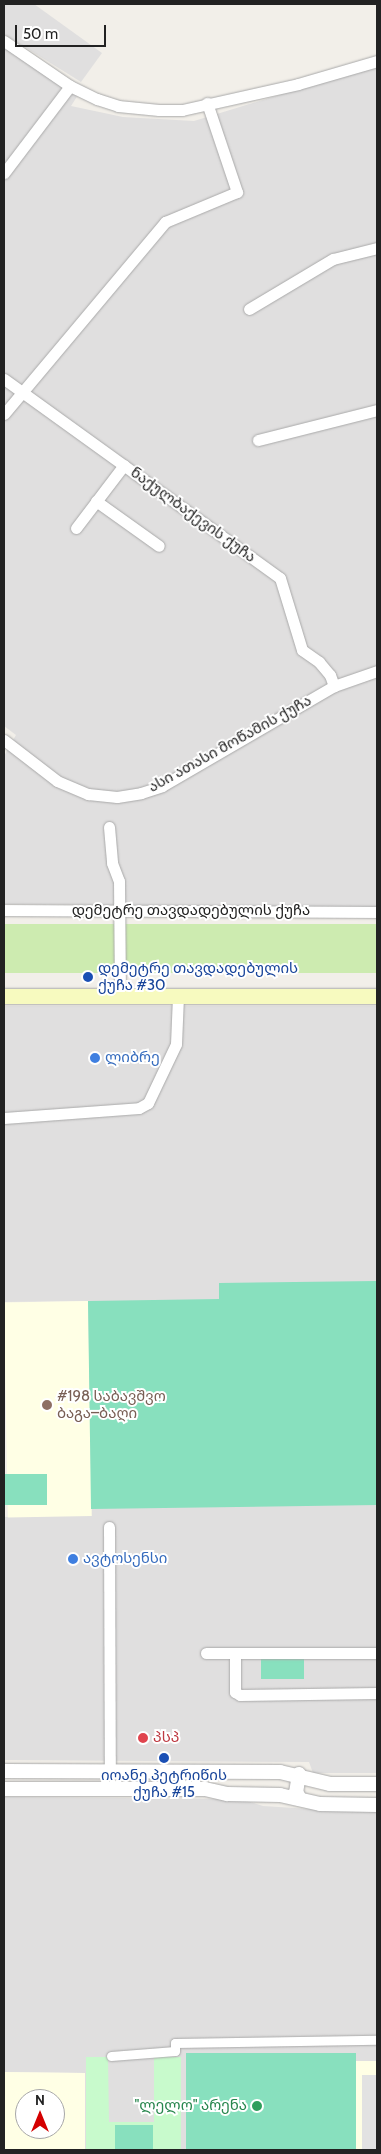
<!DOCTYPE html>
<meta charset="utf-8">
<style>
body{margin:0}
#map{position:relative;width:381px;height:2154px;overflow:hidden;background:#f2efe9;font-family:Cabin,"Noto Sans Georgian",sans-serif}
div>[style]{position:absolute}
.residential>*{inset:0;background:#e0dfdf}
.education>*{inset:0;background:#ffffe5;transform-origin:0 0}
.grass>*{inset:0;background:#cdebb0;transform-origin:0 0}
.park>*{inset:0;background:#c8facc}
.pitch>*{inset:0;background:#88e0be;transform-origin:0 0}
.parking>*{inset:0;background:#e2e2e2;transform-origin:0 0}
.roads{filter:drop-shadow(0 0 1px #a9a9a9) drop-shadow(0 0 1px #a9a9a9)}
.pedestrian>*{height:9px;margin:-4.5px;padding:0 4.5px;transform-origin:4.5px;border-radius:4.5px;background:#fff}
.minor>*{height:11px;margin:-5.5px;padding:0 5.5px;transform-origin:5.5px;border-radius:5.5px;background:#fff}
.tertiary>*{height:14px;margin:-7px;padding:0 7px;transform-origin:7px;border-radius:7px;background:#fff}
.secondary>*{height:15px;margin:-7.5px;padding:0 7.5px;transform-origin:7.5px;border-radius:7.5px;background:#f7fabf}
.dots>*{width:14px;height:14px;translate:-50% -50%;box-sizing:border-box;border:2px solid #fff;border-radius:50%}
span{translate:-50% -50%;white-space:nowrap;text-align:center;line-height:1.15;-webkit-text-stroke:4px #fff;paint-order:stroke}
.street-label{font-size:15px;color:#222}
.transit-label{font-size:15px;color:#164399}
.left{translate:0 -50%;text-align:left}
.shop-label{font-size:15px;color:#366cbe}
.education-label{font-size:15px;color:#785e54}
.health-label{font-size:15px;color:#be3a42}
.leisure-label{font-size:15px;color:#27864d}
.right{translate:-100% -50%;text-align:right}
.frame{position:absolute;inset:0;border:5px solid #222;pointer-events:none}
.north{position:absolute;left:15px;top:2089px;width:50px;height:50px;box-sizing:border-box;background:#fff;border:1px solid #a7a7a7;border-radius:50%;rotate:0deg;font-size:14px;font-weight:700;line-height:20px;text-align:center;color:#222}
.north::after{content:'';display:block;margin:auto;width:18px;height:22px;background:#d40000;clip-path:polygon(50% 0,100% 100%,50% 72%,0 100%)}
.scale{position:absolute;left:15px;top:25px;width:91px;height:22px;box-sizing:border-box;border:2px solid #222;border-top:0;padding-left:6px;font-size:15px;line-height:18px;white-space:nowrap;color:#222;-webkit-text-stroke:4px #fff;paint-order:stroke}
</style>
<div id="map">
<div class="residential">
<i style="clip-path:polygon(4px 4px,34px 4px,102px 53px,81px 82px,4px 34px)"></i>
<i style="clip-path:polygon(4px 47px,78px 95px,71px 106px,123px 117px,194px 121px,377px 65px,377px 907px,4px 904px,4px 756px,16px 735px,4px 726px)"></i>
<i style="clip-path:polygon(4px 1006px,377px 1006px,377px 1773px,313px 1773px,309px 1762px,4px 1760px,4px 1517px,91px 1515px,88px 1301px,4px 1302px)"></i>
<i style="clip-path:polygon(4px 1797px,240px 1799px,263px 1806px,310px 1809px,377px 1809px,377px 2061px,356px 2061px,356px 2150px,85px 2150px,85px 2073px,4px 2072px)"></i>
</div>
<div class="education">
<i style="left:88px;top:1301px;width:215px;height:84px;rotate:89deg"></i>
<i style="left:356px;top:2061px;width:21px;height:89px"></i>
<i style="clip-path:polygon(evenodd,4px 2072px,85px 2073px,85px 2150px,4px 2150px,4px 2072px,25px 2099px,55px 2099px,55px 2129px,25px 2129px,25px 2099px)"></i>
</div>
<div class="grass">
<i style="left:4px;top:924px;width:373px;height:49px"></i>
</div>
<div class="park">
<i style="clip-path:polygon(86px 2057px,108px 2057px,109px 2122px,154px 2122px,154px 2057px,181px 2057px,181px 2150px,86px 2150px)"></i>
</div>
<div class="pitch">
<i style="clip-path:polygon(376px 1281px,377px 1505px,91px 1509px,88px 1301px,219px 1299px,219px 1283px)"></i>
<i style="left:4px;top:1474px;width:43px;height:31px"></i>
<i style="left:261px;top:1657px;width:43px;height:22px"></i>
<i style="left:356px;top:2053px;width:97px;height:170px;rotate:90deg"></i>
<i style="left:115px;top:2125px;width:38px;height:25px"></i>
</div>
<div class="parking">
<i style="left:362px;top:2075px;width:15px;height:75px"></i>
</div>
<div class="roads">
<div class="pedestrian">
<i style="left:111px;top:2056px;width:64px;rotate:-4.5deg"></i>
<i style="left:175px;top:2051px;width:8px;rotate:-90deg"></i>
<i style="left:175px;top:2043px;width:202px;rotate:-0.9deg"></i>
</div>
<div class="minor">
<i style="left:4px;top:41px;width:80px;rotate:34.3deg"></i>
<i style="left:70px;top:86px;width:30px;rotate:26deg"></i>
<i style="left:97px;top:99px;width:22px;rotate:18deg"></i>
<i style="left:118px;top:106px;width:41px;rotate:5.6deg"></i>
<i style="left:159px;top:110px;width:23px"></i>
<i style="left:182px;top:110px;width:119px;rotate:-12.6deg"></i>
<i style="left:298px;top:84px;width:82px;rotate:-16.2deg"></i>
<i style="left:4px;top:173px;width:109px;rotate:-52.8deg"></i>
<i style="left:249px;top:309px;width:98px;rotate:-30.8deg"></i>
<i style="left:333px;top:259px;width:45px;rotate:-14deg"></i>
<i style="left:4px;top:379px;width:340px;rotate:35.8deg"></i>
<i style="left:280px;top:578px;width:75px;rotate:73deg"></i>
<i style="left:302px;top:650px;width:21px;rotate:35deg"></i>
<i style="left:319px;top:662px;width:17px;rotate:50deg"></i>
<i style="left:330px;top:675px;width:12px;rotate:70deg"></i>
<i style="left:4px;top:414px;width:251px;rotate:-50deg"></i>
<i style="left:165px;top:222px;width:78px;rotate:-22.6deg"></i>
<i style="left:237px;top:192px;width:94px;rotate:-108.6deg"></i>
<i style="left:258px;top:440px;width:123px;rotate:-14.1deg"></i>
<i style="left:96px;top:501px;width:77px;rotate:35.5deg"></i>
<i style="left:76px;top:528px;width:79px;rotate:-52.7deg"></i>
<i style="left:4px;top:740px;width:67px;rotate:37.7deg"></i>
<i style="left:57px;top:781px;width:34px;rotate:23deg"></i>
<i style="left:88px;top:794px;width:29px;rotate:6deg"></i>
<i style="left:117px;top:797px;width:24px;rotate:-9deg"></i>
<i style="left:141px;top:793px;width:22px;rotate:-18deg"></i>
<i style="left:162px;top:786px;width:199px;rotate:-30.2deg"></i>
<i style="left:334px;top:686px;width:46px;rotate:-19.2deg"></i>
<i style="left:109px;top:827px;width:36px;rotate:85deg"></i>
<i style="left:112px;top:863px;width:19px;rotate:69deg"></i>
<i style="left:119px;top:881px;width:115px;rotate:89.5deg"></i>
<i style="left:4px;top:910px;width:373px;rotate:0.3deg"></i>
<i style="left:4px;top:1118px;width:135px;rotate:-4.2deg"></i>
<i style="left:139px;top:1108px;width:10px;rotate:-29deg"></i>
<i style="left:148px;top:1103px;width:65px;rotate:-64.6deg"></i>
<i style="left:176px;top:1044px;width:48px;rotate:-87.6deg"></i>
<i style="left:109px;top:1527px;width:244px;rotate:89.8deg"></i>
<i style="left:206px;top:1653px;width:171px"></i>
<i style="left:235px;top:1653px;width:39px;rotate:90deg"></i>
<i style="left:235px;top:1692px;width:6px;rotate:31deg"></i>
<i style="left:240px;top:1695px;width:137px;rotate:-0.8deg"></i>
</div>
<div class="tertiary">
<i style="left:4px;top:1771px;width:276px;rotate:0.2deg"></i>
<i style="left:280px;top:1772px;width:51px;rotate:13.5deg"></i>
<i style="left:330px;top:1784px;width:47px"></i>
<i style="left:299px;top:1774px;width:18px;rotate:99deg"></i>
<i style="left:296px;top:1792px;width:8px;rotate:60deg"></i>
<i style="left:4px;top:1789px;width:201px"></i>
<i style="left:205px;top:1789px;width:23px;rotate:13deg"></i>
<i style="left:227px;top:1794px;width:53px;rotate:1.1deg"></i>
<i style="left:280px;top:1795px;width:41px;rotate:12.7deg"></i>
<i style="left:320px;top:1804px;width:57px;rotate:1deg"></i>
</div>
<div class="secondary">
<i style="left:4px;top:996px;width:373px"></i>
</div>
</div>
<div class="dots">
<i style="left:88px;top:977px;background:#1a4fb4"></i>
<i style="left:95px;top:1058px;background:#3f7fe0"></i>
<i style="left:47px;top:1405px;background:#8d6e63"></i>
<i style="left:73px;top:1559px;background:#3f7fe0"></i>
<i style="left:143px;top:1738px;background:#e0444e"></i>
<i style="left:164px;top:1758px;background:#1a4fb4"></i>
<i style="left:257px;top:2106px;background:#2e9e5b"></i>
</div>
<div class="street-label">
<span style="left:193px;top:515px;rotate:36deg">ნაქულბაქევის ქუჩა</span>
<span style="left:230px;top:744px;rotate:-29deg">ასი ათასი მოწამის ქუჩა</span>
<span style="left:191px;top:911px">დემეტრე თავდადებულის ქუჩა</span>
</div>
<div class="transit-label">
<span class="left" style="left:98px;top:977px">დემეტრე თავდადებულის<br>ქუჩა #30</span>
<span style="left:164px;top:1784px">იოანე პეტრიწის<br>ქუჩა #15</span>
</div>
<div class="shop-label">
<span class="left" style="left:105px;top:1058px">ლიბრე</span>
<span class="left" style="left:83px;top:1559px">ავტოსენსი</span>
</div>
<div class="education-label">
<span class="left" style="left:57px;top:1405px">#198 საბავშვო<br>ბაგა–ბაღი</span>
</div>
<div class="health-label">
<span class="left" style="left:153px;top:1738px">პსპ</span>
</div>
<div class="leisure-label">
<span class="right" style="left:247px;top:2106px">"ლელო" არენა</span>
</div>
<div class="frame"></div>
<div class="north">N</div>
<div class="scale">50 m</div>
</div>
